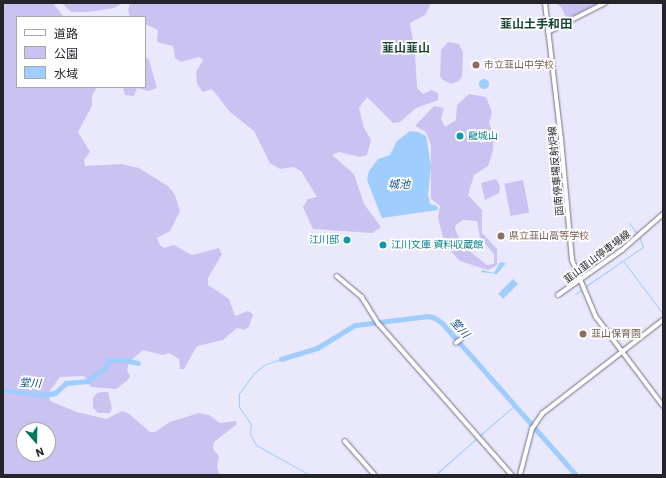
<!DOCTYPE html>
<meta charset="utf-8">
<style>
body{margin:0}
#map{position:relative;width:666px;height:478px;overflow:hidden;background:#eae8fc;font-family:"IBM Plex Sans","Noto Sans JP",sans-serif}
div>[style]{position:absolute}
.green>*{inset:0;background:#cac3f2;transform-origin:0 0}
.water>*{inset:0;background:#9fcdfd;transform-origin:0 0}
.round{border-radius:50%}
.stream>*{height:1px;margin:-0.5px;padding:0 0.5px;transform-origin:0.5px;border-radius:0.5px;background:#9fcdfd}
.river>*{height:5px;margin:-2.5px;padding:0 2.5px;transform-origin:2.5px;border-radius:2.5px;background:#9fcdfd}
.roads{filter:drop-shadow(0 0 1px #737082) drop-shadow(0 0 1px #737082)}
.tertiary>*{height:3.5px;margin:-1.75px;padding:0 1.75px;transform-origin:1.75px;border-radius:1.75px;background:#fff}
.secondary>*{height:4px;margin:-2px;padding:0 2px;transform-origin:2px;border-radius:2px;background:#fff}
.dots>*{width:11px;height:11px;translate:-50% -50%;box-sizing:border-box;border:2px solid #fff;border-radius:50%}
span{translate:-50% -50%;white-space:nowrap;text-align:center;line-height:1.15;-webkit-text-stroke:3.5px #fff;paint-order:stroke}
.education-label{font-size:10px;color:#785e54}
.left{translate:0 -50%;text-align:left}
.culture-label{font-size:10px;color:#0d838f}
.right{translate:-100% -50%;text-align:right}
.street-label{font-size:10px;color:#25242b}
.water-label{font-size:11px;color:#0e4d82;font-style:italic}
.quarter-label{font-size:12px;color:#154534;font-weight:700}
.frame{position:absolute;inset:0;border:4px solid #25242b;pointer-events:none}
.legend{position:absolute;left:16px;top:16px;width:130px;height:72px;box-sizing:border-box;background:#fff;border:1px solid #a8a7aa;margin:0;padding:5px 7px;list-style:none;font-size:12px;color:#25242b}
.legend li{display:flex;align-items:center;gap:8px;height:20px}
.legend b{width:20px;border:1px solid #a8a7aa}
.north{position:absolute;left:16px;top:422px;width:40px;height:40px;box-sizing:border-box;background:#fff;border:1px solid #a8a7aa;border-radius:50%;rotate:160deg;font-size:11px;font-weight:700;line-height:16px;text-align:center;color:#25242b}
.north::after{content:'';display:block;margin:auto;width:14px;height:18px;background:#007c5a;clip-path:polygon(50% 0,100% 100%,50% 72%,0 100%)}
</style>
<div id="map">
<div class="green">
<i style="clip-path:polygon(evenodd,3px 3px,53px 3px,64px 17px,17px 17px,17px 87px,97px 87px,92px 96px,92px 106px,78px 132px,90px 152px,84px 160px,85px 166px,121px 164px,139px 168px,168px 186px,175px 195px,180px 211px,170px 231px,157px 238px,160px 245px,164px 248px,174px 245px,192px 255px,219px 248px,222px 254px,208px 278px,208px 285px,229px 299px,235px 316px,248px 311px,253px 314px,249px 327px,244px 330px,237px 328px,223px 340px,197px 346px,184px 369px,180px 369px,179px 359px,169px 353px,163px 355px,143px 350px,129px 362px,127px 370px,130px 376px,128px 380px,116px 389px,91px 387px,84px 376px,60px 377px,49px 392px,50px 401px,77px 412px,106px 419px,122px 411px,128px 413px,150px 432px,155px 432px,170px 422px,199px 413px,209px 415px,220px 423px,236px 421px,237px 424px,214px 442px,213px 449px,219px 456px,217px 467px,220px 475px,3px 475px,3px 3px,24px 430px,48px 430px,48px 454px,24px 454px,24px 430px)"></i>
<i style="clip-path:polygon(62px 3px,123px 3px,114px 8px,89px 12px,71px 12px)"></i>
<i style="clip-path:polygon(130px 3px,431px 3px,425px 15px,410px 23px,415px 53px,417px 88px,423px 94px,431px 90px,438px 93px,438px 100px,416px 108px,400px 122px,393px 123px,367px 97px,359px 108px,364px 128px,371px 140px,367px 155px,360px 157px,339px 152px,332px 155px,354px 174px,364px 204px,381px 227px,372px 233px,313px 229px,303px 207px,308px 199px,317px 197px,301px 171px,293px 167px,280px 169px,270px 163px,254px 131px,230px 112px,212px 89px,203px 92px,197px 84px,196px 72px,203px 60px,199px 57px,181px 62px,175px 58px,173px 46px,157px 42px,158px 30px,145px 24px,145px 17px,130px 17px,128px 10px)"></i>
<i style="clip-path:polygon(555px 3px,599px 3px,567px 19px,561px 7px)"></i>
<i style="clip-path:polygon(448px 42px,459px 44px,463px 53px,462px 76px,459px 81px,451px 84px,443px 80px,440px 76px,441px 50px)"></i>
<i style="clip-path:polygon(145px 56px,149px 60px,157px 88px,149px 91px,137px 88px,134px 96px,125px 95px,123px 87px,145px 87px)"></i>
<i style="clip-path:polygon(evenodd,469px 94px,486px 97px,492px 112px,489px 123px,494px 136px,493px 151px,488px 166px,474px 175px,468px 195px,482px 210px,482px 233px,497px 249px,497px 265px,488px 270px,460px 261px,445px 245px,438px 218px,440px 206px,431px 199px,431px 145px,426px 132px,415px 126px,434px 106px,444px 108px,441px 119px,445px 127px,456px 120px,457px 105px,469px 94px,463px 220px,477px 221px,480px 238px,494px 254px,494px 264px,487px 265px,462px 245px,455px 229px,456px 225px,463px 220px)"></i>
<i style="clip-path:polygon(496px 179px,500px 186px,499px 193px,485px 200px,481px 183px)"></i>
<i style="left:523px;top:180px;width:33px;height:19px;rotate:79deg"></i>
<i style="clip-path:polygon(102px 392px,108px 392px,112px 408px,110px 413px,98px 413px,93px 408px,93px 398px,97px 393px)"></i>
</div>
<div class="water">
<i class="round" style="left:479px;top:79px;width:10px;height:10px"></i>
<i style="clip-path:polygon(410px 131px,418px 132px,426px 136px,431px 166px,428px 195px,430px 204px,437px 206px,438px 210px,382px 218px,367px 180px,369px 171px,378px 159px,390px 155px,397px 141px)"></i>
<i style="clip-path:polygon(500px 262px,506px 263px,497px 274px,481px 272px,482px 270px,494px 273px)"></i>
<i style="left:513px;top:279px;width:7px;height:21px;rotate:45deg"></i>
</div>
<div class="stream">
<i style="left:629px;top:223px;width:13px;rotate:51deg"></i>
<i style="left:624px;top:262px;width:65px;rotate:53.1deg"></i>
<i style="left:586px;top:286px;width:69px;rotate:-34.4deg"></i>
<i style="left:643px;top:247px;width:12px;rotate:-110deg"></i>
<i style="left:575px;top:294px;width:7px;rotate:-34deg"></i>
<i style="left:281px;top:359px;width:18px;rotate:161deg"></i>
<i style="left:264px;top:365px;width:13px;rotate:141deg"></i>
<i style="left:254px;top:373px;width:26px;rotate:126deg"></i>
<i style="left:239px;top:394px;width:13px;rotate:90deg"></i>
<i style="left:239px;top:407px;width:21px;rotate:55deg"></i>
<i style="left:251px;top:424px;width:10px;rotate:96deg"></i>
<i style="left:250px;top:434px;width:13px;rotate:61deg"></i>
<i style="left:256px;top:445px;width:62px;rotate:29.1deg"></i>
<i style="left:479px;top:436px;width:46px;rotate:-40.6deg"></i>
<i style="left:435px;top:475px;width:56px;rotate:-41.4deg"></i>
</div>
<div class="river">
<i style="left:281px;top:359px;width:38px;rotate:-17deg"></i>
<i style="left:317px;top:348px;width:44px;rotate:-31.2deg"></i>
<i style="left:355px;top:325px;width:74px;rotate:-7deg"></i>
<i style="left:428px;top:316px;width:7px;rotate:16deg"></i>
<i style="left:435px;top:318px;width:9px;rotate:36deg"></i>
<i style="left:442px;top:323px;width:203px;rotate:48.6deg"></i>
<i style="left:3px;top:390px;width:38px;rotate:7deg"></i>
<i style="left:41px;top:395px;width:14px;rotate:-8deg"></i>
<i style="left:55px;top:393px;width:15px;rotate:-42deg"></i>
<i style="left:66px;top:383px;width:22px;rotate:-5deg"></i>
<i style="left:88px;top:381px;width:23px;rotate:-38deg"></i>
<i style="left:106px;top:367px;width:7px;rotate:-74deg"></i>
<i style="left:108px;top:360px;width:16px"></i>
<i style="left:124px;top:360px;width:14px;rotate:12deg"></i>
</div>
<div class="roads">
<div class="tertiary">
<i style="left:548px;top:32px;width:64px;rotate:-27deg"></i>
<i style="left:337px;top:276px;width:33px;rotate:40deg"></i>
<i style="left:362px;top:297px;width:32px;rotate:58deg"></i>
<i style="left:379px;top:324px;width:201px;rotate:48.6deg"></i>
<i style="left:456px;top:343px;width:5px;rotate:-37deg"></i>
<i style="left:345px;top:441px;width:45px;rotate:48.6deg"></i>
<i style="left:520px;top:475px;width:48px;rotate:-75.4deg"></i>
<i style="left:532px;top:429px;width:18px;rotate:-56deg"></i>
<i style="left:542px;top:414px;width:153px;rotate:-37.8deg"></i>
</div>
<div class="secondary">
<i style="left:545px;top:3px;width:137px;rotate:83.3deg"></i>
<i style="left:561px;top:139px;width:121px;rotate:84.8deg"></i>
<i style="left:572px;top:260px;width:62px;rotate:67.2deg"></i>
<i style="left:596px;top:317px;width:111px;rotate:53deg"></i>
<i style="left:558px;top:295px;width:78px;rotate:-35.1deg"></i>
<i style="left:622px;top:250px;width:55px;rotate:-41.3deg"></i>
</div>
</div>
<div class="dots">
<i style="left:476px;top:65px;background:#8d6e63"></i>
<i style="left:460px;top:136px;background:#0f9aa8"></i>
<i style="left:501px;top:236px;background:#8d6e63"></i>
<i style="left:347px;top:240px;background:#0f9aa8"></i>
<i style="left:383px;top:245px;background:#0f9aa8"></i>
<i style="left:583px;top:334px;background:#8d6e63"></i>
</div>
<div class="education-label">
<span class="left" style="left:484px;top:65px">市立韮山中学校</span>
<span class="left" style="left:509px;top:236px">県立韮山高等学校</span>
<span class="left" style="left:591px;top:334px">韮山保育園</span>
</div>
<div class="culture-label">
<span class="left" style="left:468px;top:136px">龍城山</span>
<span class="right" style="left:339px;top:240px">江川邸</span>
<span class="left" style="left:391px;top:245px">江川文庫 資料収蔵館</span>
</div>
<div class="street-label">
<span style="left:556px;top:171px;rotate:-95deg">函南停車場反射炉線</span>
<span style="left:597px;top:257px;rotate:-37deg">韮山韮山停車場線</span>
</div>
<div class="water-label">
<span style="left:399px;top:184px">城池</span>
<span style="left:460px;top:328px;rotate:48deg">堂川</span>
<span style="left:30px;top:383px;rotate:4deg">堂川</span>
</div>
<div class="quarter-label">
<span style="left:536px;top:24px">韮山土手和田</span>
<span style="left:406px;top:48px">韮山韮山</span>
</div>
<div class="frame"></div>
<ul class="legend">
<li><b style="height:5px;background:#fff"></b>道路</li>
<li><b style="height:11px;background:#cac3f2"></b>公園</li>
<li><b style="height:11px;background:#9fcdfd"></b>水域</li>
</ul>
<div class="north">N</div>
</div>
